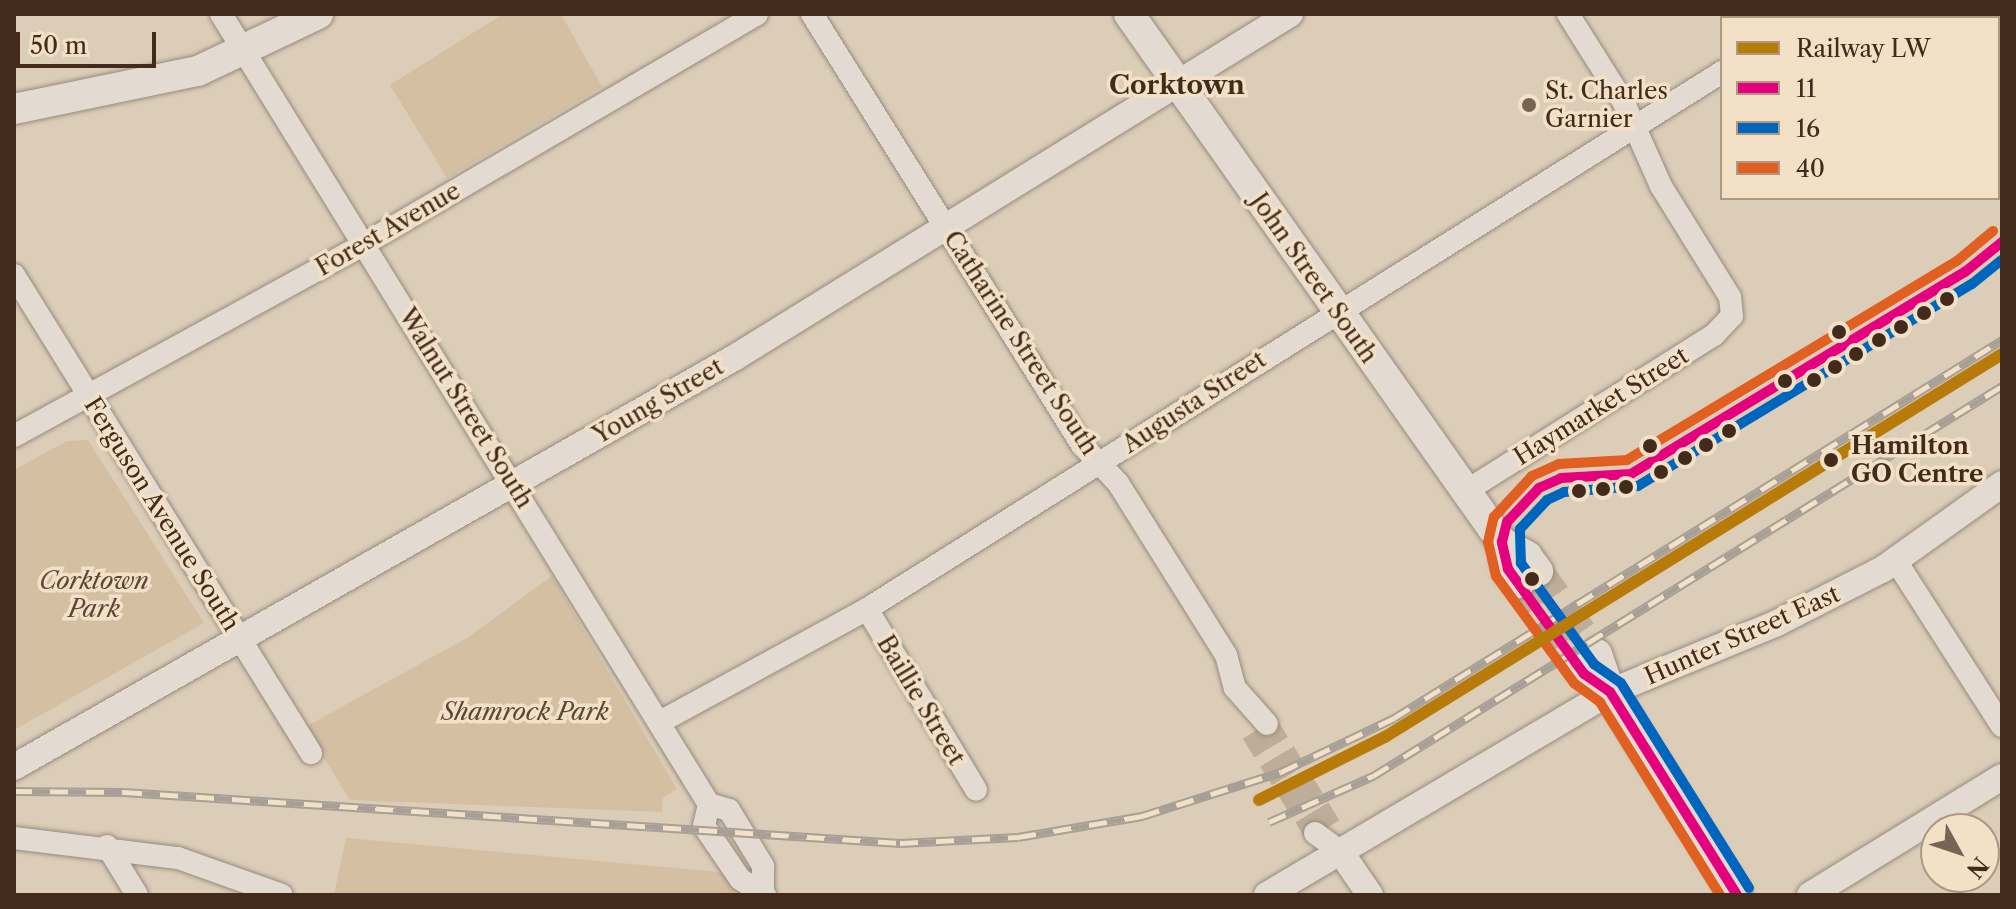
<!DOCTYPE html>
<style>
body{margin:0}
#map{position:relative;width:2016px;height:909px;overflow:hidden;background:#dccdb8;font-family:"Libre Caslon Text",serif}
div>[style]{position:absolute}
.green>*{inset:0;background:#d4bfa3}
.minor-tunnel>*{height:22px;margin-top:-11px;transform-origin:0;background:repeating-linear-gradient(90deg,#bdad99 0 22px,transparent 0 33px)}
.secondary-tunnel>*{height:30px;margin-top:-15px;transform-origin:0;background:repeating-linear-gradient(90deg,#bdad99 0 30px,transparent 0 45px)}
.roads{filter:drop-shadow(0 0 2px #968b7e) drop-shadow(0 0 2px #968b7e)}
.minor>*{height:22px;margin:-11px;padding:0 11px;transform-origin:11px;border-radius:11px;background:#e3dbd1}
.tertiary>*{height:26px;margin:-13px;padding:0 13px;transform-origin:13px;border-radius:13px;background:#e3dbd1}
.secondary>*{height:30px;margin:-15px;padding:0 15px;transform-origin:15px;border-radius:15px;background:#e3dbd1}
.rail>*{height:9px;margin-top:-4.5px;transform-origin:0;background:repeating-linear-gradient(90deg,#f2e0c7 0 18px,#a8a096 0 36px);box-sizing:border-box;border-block:2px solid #a8a096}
.bus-1>*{height:10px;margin:-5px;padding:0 5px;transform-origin:5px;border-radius:5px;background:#e5007d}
.bus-2>*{height:10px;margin:-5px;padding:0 5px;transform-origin:5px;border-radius:5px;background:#0065bd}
.bus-3>*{height:10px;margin:-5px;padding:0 5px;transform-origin:5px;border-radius:5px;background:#e05f21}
.rail-1>*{height:12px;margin:-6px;padding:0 6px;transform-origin:6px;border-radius:6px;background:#b87b0a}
.dots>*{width:22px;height:22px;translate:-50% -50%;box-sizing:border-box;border:4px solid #f2e0c7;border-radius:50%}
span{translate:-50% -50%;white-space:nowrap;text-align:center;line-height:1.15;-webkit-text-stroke:7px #f2e0c7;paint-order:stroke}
.poi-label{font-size:24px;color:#422b1c}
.left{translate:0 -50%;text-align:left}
.street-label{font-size:24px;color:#422b1c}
.stop-label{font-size:24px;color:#422b1c;font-weight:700}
.park-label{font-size:24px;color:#5e4633;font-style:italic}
.neighbourhood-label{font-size:26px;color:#422b1c;font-weight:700}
.frame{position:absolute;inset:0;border:16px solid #422b1c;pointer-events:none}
.legend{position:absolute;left:1720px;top:16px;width:280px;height:184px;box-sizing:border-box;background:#f2e0c7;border:2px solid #ac9883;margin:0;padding:10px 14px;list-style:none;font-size:24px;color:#422b1c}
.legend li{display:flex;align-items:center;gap:16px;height:40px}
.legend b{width:40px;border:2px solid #ac9883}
.north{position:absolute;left:1920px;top:813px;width:80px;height:80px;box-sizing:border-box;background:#f2e0c7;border:2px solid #ac9883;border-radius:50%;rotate:130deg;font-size:22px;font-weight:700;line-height:32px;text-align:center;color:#422b1c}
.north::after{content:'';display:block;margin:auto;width:28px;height:36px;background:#786453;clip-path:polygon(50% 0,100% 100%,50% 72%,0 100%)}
.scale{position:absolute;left:16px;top:32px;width:140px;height:36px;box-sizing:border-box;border:4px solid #422b1c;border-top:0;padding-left:10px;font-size:24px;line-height:28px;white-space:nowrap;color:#422b1c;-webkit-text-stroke:6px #f2e0c7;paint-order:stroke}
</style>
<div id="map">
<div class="green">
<i style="clip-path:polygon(503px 14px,561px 14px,602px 87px,447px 178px,390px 85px)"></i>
<i style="clip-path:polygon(88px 440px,204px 623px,14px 730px,14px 470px,67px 441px)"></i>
<i style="clip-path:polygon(552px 576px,677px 789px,663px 798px,662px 812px,350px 800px,305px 727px,467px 638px)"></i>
<i style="clip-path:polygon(346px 838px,729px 873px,745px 895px,334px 895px)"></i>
</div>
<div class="minor-tunnel">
<i style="left:1267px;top:724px;width:120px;rotate:58.3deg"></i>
<i style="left:1252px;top:733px;width:118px;rotate:57.8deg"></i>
</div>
<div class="secondary-tunnel">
<i style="left:1538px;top:571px;width:102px;rotate:54.6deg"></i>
<i style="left:1519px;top:583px;width:102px;rotate:54.1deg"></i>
</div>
<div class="roads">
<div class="minor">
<i style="left:221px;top:14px;width:929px;rotate:58.3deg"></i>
<i style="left:709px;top:804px;width:21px;rotate:17deg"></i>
<i style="left:729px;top:810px;width:66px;rotate:58.7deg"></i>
<i style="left:763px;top:866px;width:25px;rotate:90deg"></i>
<i style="left:812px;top:14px;width:509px;rotate:57.93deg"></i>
<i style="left:1082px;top:445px;width:52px;rotate:46.5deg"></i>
<i style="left:1118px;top:483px;width:203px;rotate:57.9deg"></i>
<i style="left:1226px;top:655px;width:34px;rotate:75deg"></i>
<i style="left:1235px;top:688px;width:48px;rotate:48.4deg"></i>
<i style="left:1809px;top:18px;width:8px;rotate:-30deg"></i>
<i style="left:1998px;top:65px;width:5px;rotate:-37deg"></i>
<i style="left:14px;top:275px;width:563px;rotate:58.15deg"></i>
<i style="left:14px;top:436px;width:399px;rotate:-28.7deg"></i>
<i style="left:364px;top:244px;width:455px;rotate:-30.3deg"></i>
<i style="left:1466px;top:491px;width:293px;rotate:-32.2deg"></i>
<i style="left:1714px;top:335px;width:26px;rotate:-47deg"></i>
<i style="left:1732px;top:316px;width:19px;rotate:-96deg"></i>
<i style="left:1730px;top:297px;width:131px;rotate:-121.9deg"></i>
<i style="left:1661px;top:186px;width:91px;rotate:-114deg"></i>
<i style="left:1624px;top:103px;width:105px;rotate:-122.2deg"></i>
<i style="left:1896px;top:561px;width:196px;rotate:57.3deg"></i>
<i style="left:867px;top:609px;width:211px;rotate:58.9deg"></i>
<i style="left:660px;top:722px;width:236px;rotate:-28.6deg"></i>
<i style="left:867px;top:609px;width:1010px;rotate:-32.13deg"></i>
<i style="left:709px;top:804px;width:23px;rotate:103deg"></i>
<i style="left:704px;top:826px;width:64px;rotate:55.8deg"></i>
<i style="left:740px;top:879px;width:30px;rotate:33deg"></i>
<i style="left:1315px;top:833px;width:31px;rotate:36deg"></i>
<i style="left:14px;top:838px;width:165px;rotate:7deg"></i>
<i style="left:178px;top:858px;width:110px;rotate:19.6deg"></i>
<i style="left:107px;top:846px;width:57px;rotate:58.5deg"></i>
</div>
<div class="tertiary">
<i style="left:14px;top:767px;width:828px;rotate:-29.6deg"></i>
<i style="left:734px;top:358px;width:654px;rotate:-31.75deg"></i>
<i style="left:1340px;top:851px;width:53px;rotate:55.7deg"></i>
<i style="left:1267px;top:895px;width:399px;rotate:-30.6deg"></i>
<i style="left:1610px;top:692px;width:181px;rotate:-22.4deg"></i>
<i style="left:1777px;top:623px;width:119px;rotate:-27deg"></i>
<i style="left:1883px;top:569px;width:146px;rotate:-35.5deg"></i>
<i style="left:1810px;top:895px;width:225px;rotate:-31.6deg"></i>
</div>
<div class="secondary">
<i style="left:1129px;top:14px;width:646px;rotate:54.76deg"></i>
<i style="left:1502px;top:542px;width:28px;rotate:77deg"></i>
<i style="left:1508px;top:569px;width:18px;rotate:52deg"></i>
<i style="left:1921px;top:14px;width:5px;rotate:53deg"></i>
<i style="left:14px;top:109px;width:188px;rotate:-11.7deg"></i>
<i style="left:198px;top:71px;width:133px;rotate:-25.4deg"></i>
<i style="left:1998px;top:139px;width:8px;rotate:60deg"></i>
<i style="left:1502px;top:542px;width:29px;rotate:29deg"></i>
<i style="left:1527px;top:556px;width:19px;rotate:54deg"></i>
<i style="left:1597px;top:654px;width:40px;rotate:71.1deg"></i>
<i style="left:1610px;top:692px;width:239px;rotate:58deg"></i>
<i style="left:1579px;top:666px;width:40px;rotate:40deg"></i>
</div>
</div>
<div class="rail">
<i style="left:14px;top:791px;width:110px;rotate:0.5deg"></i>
<i style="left:124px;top:792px;width:778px;rotate:3.76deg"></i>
<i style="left:900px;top:843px;width:118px;rotate:-2.9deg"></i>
<i style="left:1018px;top:837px;width:126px;rotate:-9.6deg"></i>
<i style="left:1142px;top:816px;width:146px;rotate:-17.6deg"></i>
<i style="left:1281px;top:772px;width:125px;rotate:-25.5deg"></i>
<i style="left:1394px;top:718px;width:716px;rotate:-31.87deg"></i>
<i style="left:1269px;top:822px;width:114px;rotate:-23.9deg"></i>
<i style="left:1373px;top:776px;width:740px;rotate:-31.8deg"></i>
</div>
<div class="bus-1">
<i style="left:1737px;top:895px;width:239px;rotate:-122deg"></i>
<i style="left:1610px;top:692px;width:32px;rotate:-145deg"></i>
<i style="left:1584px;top:674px;width:130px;rotate:-125.9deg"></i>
<i style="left:1508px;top:569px;width:28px;rotate:-103deg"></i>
<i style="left:1502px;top:542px;width:21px;rotate:-76deg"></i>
<i style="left:1507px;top:522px;width:47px;rotate:-46.7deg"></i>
<i style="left:1539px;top:488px;width:24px;rotate:-24deg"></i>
<i style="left:1561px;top:478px;width:70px;rotate:-3.3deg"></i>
<i style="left:1631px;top:474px;width:390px;rotate:-31.2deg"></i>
<i style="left:1965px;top:272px;width:48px;rotate:-39deg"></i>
</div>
<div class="bus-2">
<i style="left:1749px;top:888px;width:242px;rotate:-122deg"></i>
<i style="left:1621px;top:683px;width:33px;rotate:-145deg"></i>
<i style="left:1594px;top:664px;width:125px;rotate:-125.9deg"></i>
<i style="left:1521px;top:563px;width:34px;rotate:-92deg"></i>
<i style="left:1520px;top:529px;width:40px;rotate:-47deg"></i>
<i style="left:1547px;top:500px;width:19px;rotate:-25deg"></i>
<i style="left:1564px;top:492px;width:74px;rotate:-4.6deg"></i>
<i style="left:1638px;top:486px;width:390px;rotate:-31.2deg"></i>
<i style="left:1972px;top:284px;width:38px;rotate:-39deg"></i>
</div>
<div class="bus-3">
<i style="left:1720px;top:895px;width:227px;rotate:-121.9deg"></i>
<i style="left:1600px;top:702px;width:32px;rotate:-144deg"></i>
<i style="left:1574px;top:683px;width:132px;rotate:-126.1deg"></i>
<i style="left:1496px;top:576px;width:35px;rotate:-103deg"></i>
<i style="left:1488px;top:542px;width:26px;rotate:-77deg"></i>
<i style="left:1494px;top:517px;width:56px;rotate:-47.2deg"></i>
<i style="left:1532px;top:476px;width:30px;rotate:-24deg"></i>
<i style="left:1559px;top:464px;width:68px;rotate:-3.4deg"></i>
<i style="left:1627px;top:460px;width:385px;rotate:-31.1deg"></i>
<i style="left:1957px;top:261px;width:47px;rotate:-39.8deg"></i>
</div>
<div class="rail-1">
<i style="left:1259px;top:800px;width:141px;rotate:-26.6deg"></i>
<i style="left:1385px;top:737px;width:726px;rotate:-31.83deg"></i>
</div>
<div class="dots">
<i style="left:1529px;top:105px;background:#786453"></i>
<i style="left:1947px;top:299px;background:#422b1c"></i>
<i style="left:1924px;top:313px;background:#422b1c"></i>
<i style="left:1901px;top:327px;background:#422b1c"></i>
<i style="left:1839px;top:332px;background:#422b1c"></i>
<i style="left:1879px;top:340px;background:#422b1c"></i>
<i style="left:1856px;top:354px;background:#422b1c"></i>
<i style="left:1835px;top:367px;background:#422b1c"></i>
<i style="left:1814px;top:380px;background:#422b1c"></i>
<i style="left:1785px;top:381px;background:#422b1c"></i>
<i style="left:1729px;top:431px;background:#422b1c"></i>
<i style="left:1706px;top:445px;background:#422b1c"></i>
<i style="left:1650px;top:446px;background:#422b1c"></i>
<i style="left:1685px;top:458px;background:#422b1c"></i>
<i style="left:1831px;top:460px;background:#422b1c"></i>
<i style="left:1661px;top:472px;background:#422b1c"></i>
<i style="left:1626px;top:487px;background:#422b1c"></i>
<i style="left:1603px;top:489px;background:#422b1c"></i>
<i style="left:1579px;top:491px;background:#422b1c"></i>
<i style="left:1532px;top:579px;background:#422b1c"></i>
</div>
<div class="poi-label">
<span class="left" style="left:1545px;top:105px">St. Charles<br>Garnier</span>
</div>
<div class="street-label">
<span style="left:388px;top:229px;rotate:-30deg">Forest Avenue</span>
<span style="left:1314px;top:278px;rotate:55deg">John Street South</span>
<span style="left:1021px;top:343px;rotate:57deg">Catharine Street South</span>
<span style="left:658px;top:401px;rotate:-30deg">Young Street</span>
<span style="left:1194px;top:402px;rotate:-33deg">Augusta Street</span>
<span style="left:1601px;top:406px;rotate:-32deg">Haymarket Street</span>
<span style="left:466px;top:408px;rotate:58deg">Walnut Street South</span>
<span style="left:162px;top:514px;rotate:58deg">Ferguson Avenue South</span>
<span style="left:1742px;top:635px;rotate:-24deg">Hunter Street East</span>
<span style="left:921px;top:700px;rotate:59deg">Baillie Street</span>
</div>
<div class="stop-label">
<span class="left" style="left:1851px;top:460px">Hamilton<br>GO Centre</span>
</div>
<div class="park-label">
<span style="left:94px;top:595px">Corktown<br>Park</span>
<span style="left:525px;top:712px">Shamrock Park</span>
</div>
<div class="neighbourhood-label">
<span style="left:1177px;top:86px">Corktown</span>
</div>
<div class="frame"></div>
<ul class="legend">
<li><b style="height:10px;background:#b87b0a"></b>Railway LW</li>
<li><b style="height:10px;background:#e5007d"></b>11</li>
<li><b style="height:10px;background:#0065bd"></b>16</li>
<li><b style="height:10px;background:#e05f21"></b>40</li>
</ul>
<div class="north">N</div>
<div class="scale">50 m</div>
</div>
